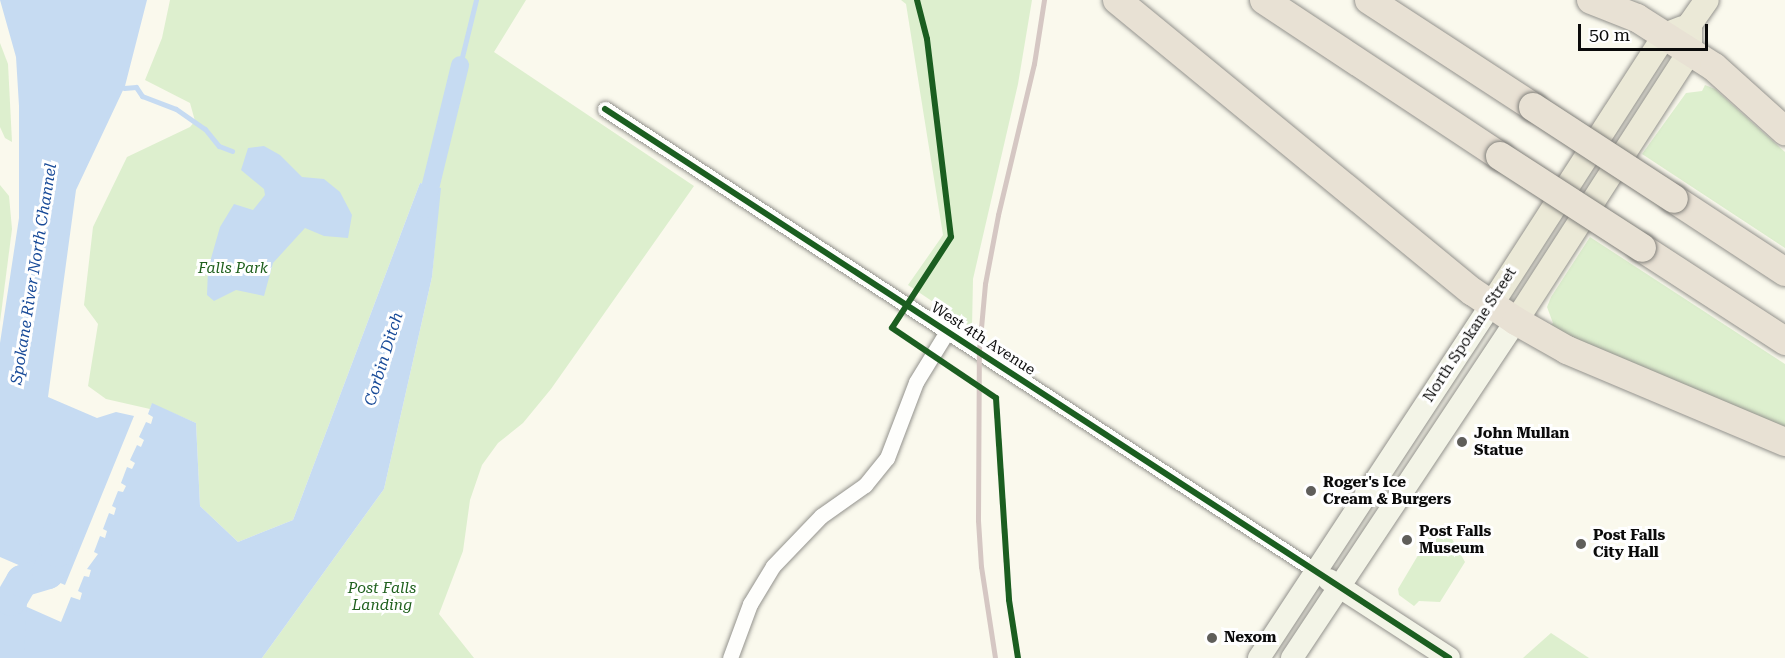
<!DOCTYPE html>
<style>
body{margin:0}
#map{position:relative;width:1785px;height:658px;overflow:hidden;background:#faf9ed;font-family:"Roboto Serif",serif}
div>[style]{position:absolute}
.green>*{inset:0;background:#ddefce}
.water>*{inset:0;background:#c6dbf2}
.stream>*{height:5px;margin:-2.5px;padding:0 2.5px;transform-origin:2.5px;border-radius:2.5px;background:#c6dbf2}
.canal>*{height:18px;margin:-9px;padding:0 9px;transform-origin:9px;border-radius:9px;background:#c6dbf2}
.river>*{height:32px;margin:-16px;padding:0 16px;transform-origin:16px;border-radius:16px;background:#c6dbf2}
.roads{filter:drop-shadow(0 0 2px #93928d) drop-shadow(0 0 2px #93928d)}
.street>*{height:15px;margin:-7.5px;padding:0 7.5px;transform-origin:7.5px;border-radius:7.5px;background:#fefefc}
.secondary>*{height:22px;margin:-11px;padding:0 11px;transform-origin:11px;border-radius:11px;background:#f3f4e7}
.primary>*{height:24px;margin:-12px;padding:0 12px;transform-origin:12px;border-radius:12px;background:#ebe9d7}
.highway>*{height:28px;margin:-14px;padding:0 14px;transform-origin:14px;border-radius:14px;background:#e8e1d4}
.rail>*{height:4.5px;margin:-2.25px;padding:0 2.25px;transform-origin:2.25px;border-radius:2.25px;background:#d5c7c3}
.bridges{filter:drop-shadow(0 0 2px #807f7a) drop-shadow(0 0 2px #807f7a)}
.highway-bridge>*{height:28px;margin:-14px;padding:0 14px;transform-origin:14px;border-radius:14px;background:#e8e1d4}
.cycleway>*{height:6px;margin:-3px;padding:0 3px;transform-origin:3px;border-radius:3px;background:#1b5e20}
.dots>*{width:16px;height:16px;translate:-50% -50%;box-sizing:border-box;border:3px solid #fff;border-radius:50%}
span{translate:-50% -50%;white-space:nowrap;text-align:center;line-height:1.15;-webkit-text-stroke:6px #fff;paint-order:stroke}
.park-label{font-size:15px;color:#1f601d;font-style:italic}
.street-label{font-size:15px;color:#0b0b0b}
.poi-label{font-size:15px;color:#0b0b0b;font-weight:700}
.left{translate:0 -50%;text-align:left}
.water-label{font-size:16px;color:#184a98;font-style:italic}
.scale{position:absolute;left:1578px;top:24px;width:130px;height:27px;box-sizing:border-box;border:3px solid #0b0b0b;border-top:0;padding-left:8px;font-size:18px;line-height:21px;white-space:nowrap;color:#0b0b0b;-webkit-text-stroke:4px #fff;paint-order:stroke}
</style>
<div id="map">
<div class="green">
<i style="clip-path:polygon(170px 0,526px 0,494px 52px,694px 186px,551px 389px,523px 423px,498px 443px,482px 465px,470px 500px,463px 551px,439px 614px,474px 658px,262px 658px,384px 489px,432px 277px,440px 188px,420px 183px,293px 520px,238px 542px,200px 506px,196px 423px,152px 404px,150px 409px,106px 399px,88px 386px,98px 324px,84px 305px,93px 227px,127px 157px,190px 127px,195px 121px,190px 103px,145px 80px,162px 38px)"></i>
<i style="clip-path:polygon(901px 0,1032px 0,1018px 84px,973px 279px,972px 328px,908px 285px,943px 235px,906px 4px)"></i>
<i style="clip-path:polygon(0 43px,8px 64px,12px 142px,5px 138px,0 127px)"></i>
<i style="clip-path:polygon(1705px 85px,1715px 89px,1785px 152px,1785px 248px,1642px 154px,1686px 93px,1702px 91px)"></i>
<i style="clip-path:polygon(0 185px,9px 196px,12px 229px,0 322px)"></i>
<i style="clip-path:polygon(1590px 237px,1785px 364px,1785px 433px,1546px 328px,1553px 323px,1547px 307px,1551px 297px)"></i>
<i style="clip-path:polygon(1436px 525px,1451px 537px,1465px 562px,1440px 602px,1419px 601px,1414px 606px,1399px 595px,1398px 589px)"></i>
<i style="clip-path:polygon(1551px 633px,1589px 658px,1523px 658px)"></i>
</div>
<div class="water">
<i style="clip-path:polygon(0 0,147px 0,125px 86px,76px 190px,48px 397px,97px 418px,116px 412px,134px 416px,65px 585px,0 557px,0 343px,19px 218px,19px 106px,16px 57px)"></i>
<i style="clip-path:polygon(264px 146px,280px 155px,302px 177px,324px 179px,340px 192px,352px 215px,348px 238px,324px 236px,305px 228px,273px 263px,264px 296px,236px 290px,214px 301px,207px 295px,208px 269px,220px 227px,234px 204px,253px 210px,265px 195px,264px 189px,241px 170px,248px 148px)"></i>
<i style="clip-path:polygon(420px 183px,441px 188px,432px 277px,384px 489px,262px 658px,0 658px,0 595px,61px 622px,71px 597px,80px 600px,82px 593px,78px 591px,84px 576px,89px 577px,91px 570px,87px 569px,98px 554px,94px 552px,100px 536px,105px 538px,107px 531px,103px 529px,109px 513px,114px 515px,116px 508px,112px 506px,118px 491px,123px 492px,126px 486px,121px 483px,127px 467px,132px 469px,135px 463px,130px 460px,137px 445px,141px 447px,144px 440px,139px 437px,146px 422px,151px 424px,153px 417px,148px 414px,152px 403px,196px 423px,200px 506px,238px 542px,293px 520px)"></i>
</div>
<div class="stream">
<i style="left:460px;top:65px;width:67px;rotate:-76.2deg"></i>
<i style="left:124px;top:88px;width:12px;rotate:-5deg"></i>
<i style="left:136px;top:87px;width:11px;rotate:56deg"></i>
<i style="left:142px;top:96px;width:36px;rotate:21deg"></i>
<i style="left:176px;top:109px;width:35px;rotate:35deg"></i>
<i style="left:205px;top:129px;width:22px;rotate:51deg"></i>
<i style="left:219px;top:146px;width:14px;rotate:21deg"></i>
</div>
<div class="canal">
<i style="left:425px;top:209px;width:148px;rotate:-76.3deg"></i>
</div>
<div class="river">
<i style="left:8px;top:658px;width:58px;rotate:-87deg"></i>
<i style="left:11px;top:600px;width:22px;rotate:-60deg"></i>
<i style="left:22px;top:581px;width:27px;rotate:-17deg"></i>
<i style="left:48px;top:573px;width:24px;rotate:-68deg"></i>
<i style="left:57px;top:551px;width:12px;rotate:-99deg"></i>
</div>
<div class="roads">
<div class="street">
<i style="left:605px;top:109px;width:848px;rotate:33.02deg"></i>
<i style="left:730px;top:658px;width:58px;rotate:-69.7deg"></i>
<i style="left:750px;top:604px;width:44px;rotate:-58.8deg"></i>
<i style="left:773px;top:566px;width:69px;rotate:-46.2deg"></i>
<i style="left:821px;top:516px;width:54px;rotate:-35.2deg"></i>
<i style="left:865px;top:485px;width:35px;rotate:-51deg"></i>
<i style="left:887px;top:458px;width:81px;rotate:-69.1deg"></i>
<i style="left:916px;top:382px;width:61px;rotate:-58.4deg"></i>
</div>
<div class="secondary">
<i style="left:1329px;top:580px;width:143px;rotate:33deg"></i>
<i style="left:1259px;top:658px;width:422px;rotate:-56.7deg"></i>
<i style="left:1292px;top:658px;width:405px;rotate:-56.4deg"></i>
</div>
<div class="primary">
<i style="left:1491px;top:305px;width:321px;rotate:-57.2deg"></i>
<i style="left:1665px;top:35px;width:18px;rotate:-22deg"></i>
<i style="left:1516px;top:321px;width:321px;rotate:-57.2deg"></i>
<i style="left:1690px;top:51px;width:27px;rotate:-90deg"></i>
<i style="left:1690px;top:24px;width:29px;rotate:-55deg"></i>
</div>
<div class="highway">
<i style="left:1117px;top:0;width:460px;rotate:39.4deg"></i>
<i style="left:1473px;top:292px;width:52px;rotate:34deg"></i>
<i style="left:1516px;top:321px;width:59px;rotate:29.6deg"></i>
<i style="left:1567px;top:350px;width:237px;rotate:22.9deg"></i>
<i style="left:1264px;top:0;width:283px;rotate:33.5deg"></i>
<i style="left:1369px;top:0;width:196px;rotate:33.1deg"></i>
<i style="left:1591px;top:0;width:49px;rotate:21.4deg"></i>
<i style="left:1637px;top:18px;width:91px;rotate:32.5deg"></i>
<i style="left:1714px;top:67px;width:96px;rotate:42deg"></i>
<i style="left:1674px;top:199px;width:133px;rotate:33.3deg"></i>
<i style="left:1642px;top:248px;width:171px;rotate:33deg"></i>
</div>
</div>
<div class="rail">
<i style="left:995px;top:658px;width:92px;rotate:-98.7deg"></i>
<i style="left:981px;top:567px;width:46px;rotate:-93.7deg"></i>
<i style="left:978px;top:521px;width:171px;rotate:-89.7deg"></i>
<i style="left:979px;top:350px;width:66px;rotate:-84.8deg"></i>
<i style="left:985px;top:284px;width:70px;rotate:-79.3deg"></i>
<i style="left:998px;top:215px;width:155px;rotate:-76.6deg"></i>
<i style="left:1034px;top:64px;width:65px;rotate:-81.1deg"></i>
</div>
<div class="bridges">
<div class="highway-bridge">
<i style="left:1533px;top:107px;width:168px;rotate:33.1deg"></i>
<i style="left:1500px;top:156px;width:169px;rotate:32.9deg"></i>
</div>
</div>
<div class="cycleway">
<i style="left:917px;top:0;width:40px;rotate:75.6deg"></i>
<i style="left:927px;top:39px;width:199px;rotate:83.1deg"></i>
<i style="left:951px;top:237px;width:108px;rotate:123deg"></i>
<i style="left:892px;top:328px;width:125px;rotate:33.9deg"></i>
<i style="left:996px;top:398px;width:202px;rotate:86.3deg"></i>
<i style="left:1009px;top:600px;width:59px;rotate:81.2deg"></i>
<i style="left:605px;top:109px;width:1007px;rotate:33.04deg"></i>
</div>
<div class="dots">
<i style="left:1462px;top:442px;background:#5f5e5a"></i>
<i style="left:1311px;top:491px;background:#5f5e5a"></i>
<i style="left:1407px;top:540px;background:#5f5e5a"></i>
<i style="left:1581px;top:544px;background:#5f5e5a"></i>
<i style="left:1212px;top:638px;background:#5f5e5a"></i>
</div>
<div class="park-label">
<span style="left:233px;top:269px">Falls Park</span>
<span style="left:382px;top:597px">Post Falls<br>Landing</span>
</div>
<div class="street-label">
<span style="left:1470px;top:335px;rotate:-57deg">North Spokane Street</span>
<span style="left:983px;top:339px;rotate:33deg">West 4th Avenue</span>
</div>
<div class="poi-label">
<span class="left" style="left:1474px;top:442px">John Mullan<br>Statue</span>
<span class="left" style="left:1323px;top:491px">Roger's Ice<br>Cream &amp; Burgers</span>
<span class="left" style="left:1419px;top:540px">Post Falls<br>Museum</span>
<span class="left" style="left:1593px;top:544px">Post Falls<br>City Hall</span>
<span class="left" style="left:1224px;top:638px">Nexom</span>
</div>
<div class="water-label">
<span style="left:34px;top:274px;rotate:-81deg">Spokane River North Channel</span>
<span style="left:384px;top:359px;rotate:-73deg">Corbin Ditch</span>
</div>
<div class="scale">50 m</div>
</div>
